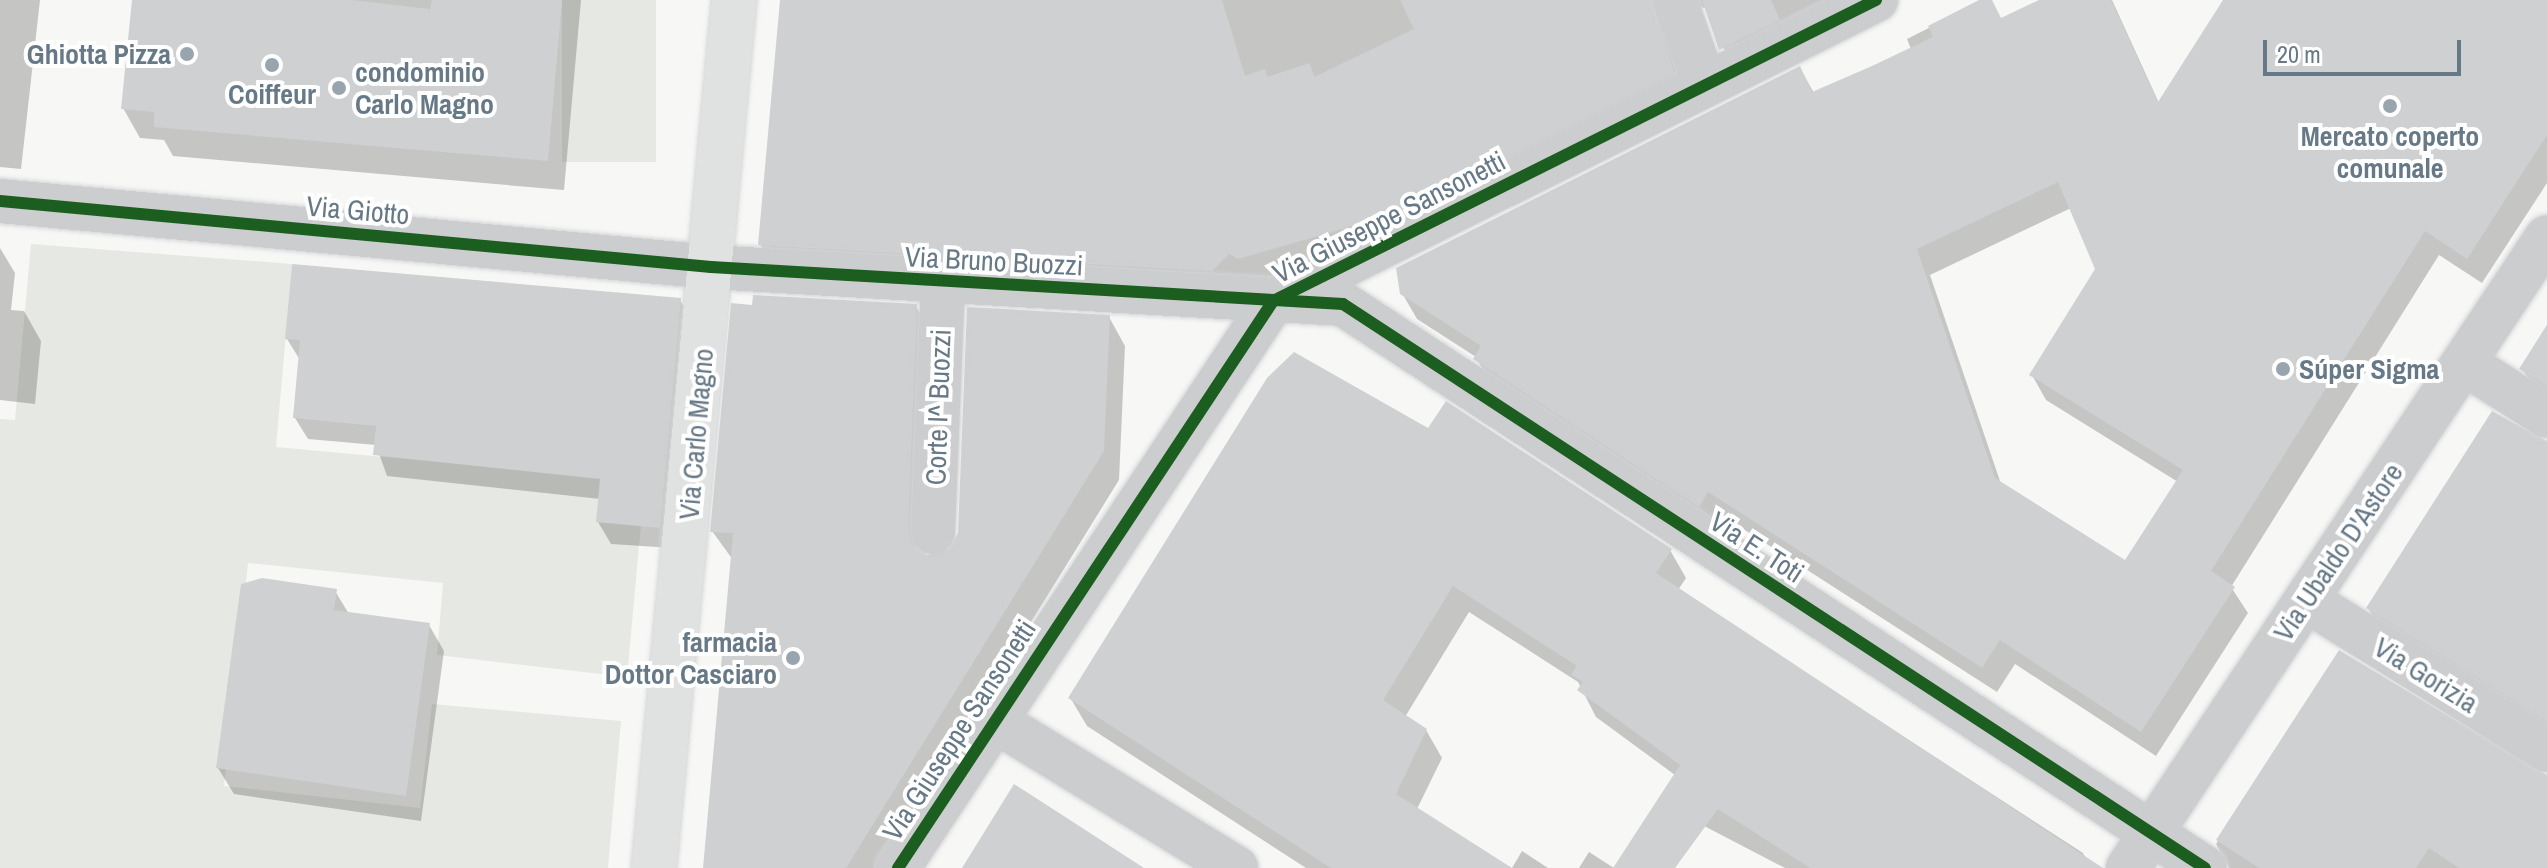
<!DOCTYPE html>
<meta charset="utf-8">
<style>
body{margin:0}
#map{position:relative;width:2547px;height:868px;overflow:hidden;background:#f7f7f6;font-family:"Archivo Narrow",sans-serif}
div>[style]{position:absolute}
.green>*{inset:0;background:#e6e9e3;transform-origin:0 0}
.shadow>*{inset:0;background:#0003}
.building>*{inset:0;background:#ced0d1}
.roads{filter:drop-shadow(0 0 2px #d4d5d6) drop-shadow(0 0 2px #d4d5d6)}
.street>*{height:44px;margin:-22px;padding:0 22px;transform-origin:22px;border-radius:22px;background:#cccdce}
.secondary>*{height:44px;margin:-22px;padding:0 22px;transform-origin:22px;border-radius:22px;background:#e0e1e1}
.cycleway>*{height:12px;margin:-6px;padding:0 6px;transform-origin:6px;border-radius:6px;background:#1b5e20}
.dots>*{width:22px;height:22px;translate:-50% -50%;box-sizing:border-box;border:4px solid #fff;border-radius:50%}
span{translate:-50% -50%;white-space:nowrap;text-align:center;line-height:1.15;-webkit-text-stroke:8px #fff;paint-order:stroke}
.poi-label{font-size:28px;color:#677987;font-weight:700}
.right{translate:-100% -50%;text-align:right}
.left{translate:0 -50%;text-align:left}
.street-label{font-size:28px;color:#677987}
.scale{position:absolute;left:2263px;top:40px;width:198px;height:36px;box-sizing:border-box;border:4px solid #677987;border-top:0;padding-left:10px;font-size:24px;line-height:28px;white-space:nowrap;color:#677987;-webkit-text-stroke:6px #fff;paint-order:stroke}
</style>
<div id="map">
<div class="green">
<i style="left:562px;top:0;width:94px;height:162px"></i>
<i style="clip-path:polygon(31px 244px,292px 264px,276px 447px,645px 481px,627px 677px,437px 655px,443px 583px,248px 563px,224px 786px,420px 808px,432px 704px,621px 721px,608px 868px,0 868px,0 419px,15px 420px)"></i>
</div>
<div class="shadow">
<i style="clip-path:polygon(0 0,40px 0,21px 169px,0 167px)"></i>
<i style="clip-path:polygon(134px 0,581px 0,564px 190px,173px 156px,164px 140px,140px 138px,123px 108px)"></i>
<i style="clip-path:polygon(782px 0,1830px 0,1737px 77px,1705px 8px,1682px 4px,1689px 102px,1255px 286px,776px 272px,760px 244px)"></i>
<i style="clip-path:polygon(evenodd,1984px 0,2002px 20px,2044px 0,2112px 0,2159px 103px,2225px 0,2547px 0,2547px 183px,2482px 283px,2439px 255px,2231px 587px,2248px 613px,2156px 756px,2015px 664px,1997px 692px,1723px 516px,1714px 531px,1490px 384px,1476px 357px,1417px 319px,1402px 293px,1800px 68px,1815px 95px,1911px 49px,1907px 39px,1984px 0,2071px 208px,2098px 269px,2032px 375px,2046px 400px,2178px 482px,2125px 563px,2001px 484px,1930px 275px,2071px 208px)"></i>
<i style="clip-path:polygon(0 248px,15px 273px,11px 310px,24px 311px,41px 341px,35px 404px,0 400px)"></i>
<i style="clip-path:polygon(680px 300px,693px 322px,672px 548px,611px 544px,598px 522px,600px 499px,387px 476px,376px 445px,308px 439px,295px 418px,300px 360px,287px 339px)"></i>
<i style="clip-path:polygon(916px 306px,932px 335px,924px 556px,955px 547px,1109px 317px,1125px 346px,1119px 480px,879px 868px,705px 868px,733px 560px,712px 531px)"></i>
<i style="clip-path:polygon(2547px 325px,2547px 403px,2521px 368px)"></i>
<i style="clip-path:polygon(1428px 431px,1670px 550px,1686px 578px,1678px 590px,2083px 853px,2091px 868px,1785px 868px,1683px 815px,1675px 775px,1596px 717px,1578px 682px,1469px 612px,1405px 717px,1426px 730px,1442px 758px,1417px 809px,1508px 868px,1306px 868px,1087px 726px,1071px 699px)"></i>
<i style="clip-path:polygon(2547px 442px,2547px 737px,2384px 635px,2368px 608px)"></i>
<i style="clip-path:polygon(335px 591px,349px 614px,429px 625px,444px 651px,421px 821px,234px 794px,218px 768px)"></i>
<i style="clip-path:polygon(2339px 652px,2547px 777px,2547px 868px,2229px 868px,2216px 844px)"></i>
<i style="clip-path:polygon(1522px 851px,1548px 868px,1512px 868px)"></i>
<i style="clip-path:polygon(1589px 852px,1614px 868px,1579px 868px)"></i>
</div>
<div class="building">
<i style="clip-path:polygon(132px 0,351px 0,430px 9px,432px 0,562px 0,548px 161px,154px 127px,154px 112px,121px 109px)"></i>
<i style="clip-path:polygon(780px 0,1222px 0,1245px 76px,1265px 69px,1267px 77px,1310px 63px,1314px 77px,1414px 29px,1400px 0,1651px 0,1674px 73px,1388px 216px,1238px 259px,1229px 254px,1212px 271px,758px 245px)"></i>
<i style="clip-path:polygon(1702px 0,1771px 0,1780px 20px,1719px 50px)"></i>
<i style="clip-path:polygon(evenodd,1979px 0,1992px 0,2001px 18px,2039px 0,2111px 0,2158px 102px,2223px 0,2547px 0,2547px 135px,2467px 259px,2425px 231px,2211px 571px,2235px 587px,2141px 732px,2000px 640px,1982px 668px,1708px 492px,1699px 507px,1473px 359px,1481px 346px,1400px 294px,1396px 268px,1800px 66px,1812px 92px,1872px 66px,1933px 37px,1928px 26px,1979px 0,2058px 182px,2095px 269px,2029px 375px,2183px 470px,2125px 560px,1995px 478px,1917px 249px,2058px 182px)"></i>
<i style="clip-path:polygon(292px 264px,681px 298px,660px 528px,596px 522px,600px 479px,373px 455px,376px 426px,293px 418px,300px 340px,285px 339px)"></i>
<i style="clip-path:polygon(753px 295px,917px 304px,908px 531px,911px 544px,931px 557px,945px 554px,958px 533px,967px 307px,1110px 315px,1104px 451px,846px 868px,703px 868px,733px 533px,710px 532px,731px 303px,752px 305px)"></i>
<i style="clip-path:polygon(2547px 325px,2547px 386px,2519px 369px)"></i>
<i style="clip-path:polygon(1294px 352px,1428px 428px,1446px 401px,1672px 549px,1656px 573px,2103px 868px,1810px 868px,1718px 809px,1675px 868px,1613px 868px,1680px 765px,1577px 690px,1583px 682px,1571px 675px,1577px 666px,1453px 586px,1383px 700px,1427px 729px,1396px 794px,1512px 868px,1331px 868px,1068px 698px,1267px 378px)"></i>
<i style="clip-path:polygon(2492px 411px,2547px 441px,2547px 721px,2366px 608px)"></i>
<i style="clip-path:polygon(262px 578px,337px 589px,334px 610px,430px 623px,406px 796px,216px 768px,241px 584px)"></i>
<i style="clip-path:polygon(2339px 650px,2547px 775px,2547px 868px,2459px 868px,2429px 848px,2416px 868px,2259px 868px,2216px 840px)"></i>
<i style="clip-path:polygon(1014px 784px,1070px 820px,1144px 868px,962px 868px)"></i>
</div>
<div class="roads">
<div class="street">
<i style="left:1675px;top:0;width:90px;rotate:70.6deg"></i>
<i style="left:0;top:201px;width:714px;rotate:5.3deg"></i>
<i style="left:711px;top:267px;width:633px;rotate:3.35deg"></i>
<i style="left:1343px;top:304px;width:1030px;rotate:33.2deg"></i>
<i style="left:2464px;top:363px;width:98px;rotate:32.6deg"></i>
<i style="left:933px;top:532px;width:250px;rotate:-87.7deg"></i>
<i style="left:2306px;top:600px;width:284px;rotate:31.9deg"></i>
<i style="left:992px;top:719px;width:286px;rotate:31.4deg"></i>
<i style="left:898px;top:868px;width:680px;rotate:-56.52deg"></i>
<i style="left:1273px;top:301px;width:674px;rotate:-26.53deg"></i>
<i style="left:2128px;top:868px;width:757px;rotate:-56.41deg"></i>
</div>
<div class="secondary">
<i style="left:654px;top:868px;width:872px;rotate:-84.73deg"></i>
</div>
</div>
<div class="cycleway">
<i style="left:0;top:201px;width:714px;rotate:5.3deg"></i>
<i style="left:711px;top:267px;width:633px;rotate:3.35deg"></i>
<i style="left:1343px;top:304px;width:1030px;rotate:33.2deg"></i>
<i style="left:898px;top:868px;width:680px;rotate:-56.52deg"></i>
<i style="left:1273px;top:301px;width:674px;rotate:-26.53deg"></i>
</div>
<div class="dots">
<i style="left:187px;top:54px;background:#99a5ae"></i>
<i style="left:272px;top:65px;background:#99a5ae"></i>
<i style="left:339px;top:88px;background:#99a5ae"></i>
<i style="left:2390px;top:106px;background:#99a5ae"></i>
<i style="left:2283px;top:369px;background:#99a5ae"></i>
<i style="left:793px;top:658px;background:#99a5ae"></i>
</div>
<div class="poi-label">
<span class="right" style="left:171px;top:54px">Ghiotta Pizza</span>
<span class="left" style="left:355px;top:88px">condominio<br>Carlo Magno</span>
<span style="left:272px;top:94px">Coiffeur</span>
<span style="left:2390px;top:152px">Mercato coperto<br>comunale</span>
<span class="left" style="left:2299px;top:369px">Súper Sigma</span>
<span class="right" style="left:777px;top:658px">farmacia<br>Dottor Casciaro</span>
</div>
<div class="street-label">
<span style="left:358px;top:210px;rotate:5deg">Via Giotto</span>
<span style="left:1389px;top:217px;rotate:-27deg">Via Giuseppe Sansonetti</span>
<span style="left:994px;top:261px;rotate:3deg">Via Bruno Buozzi</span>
<span style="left:938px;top:407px;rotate:-88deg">Corte I^ Buozzi</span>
<span style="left:696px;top:434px;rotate:-85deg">Via Carlo Magno</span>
<span style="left:1757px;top:547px;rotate:33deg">Via E. Toti</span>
<span style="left:2338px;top:552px;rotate:-56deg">Via Ubaldo D'Astore</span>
<span style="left:2426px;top:675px;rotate:32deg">Via Gorizia</span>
<span style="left:959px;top:730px;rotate:-57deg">Via Giuseppe Sansonetti</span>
</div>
<div class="scale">20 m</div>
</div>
